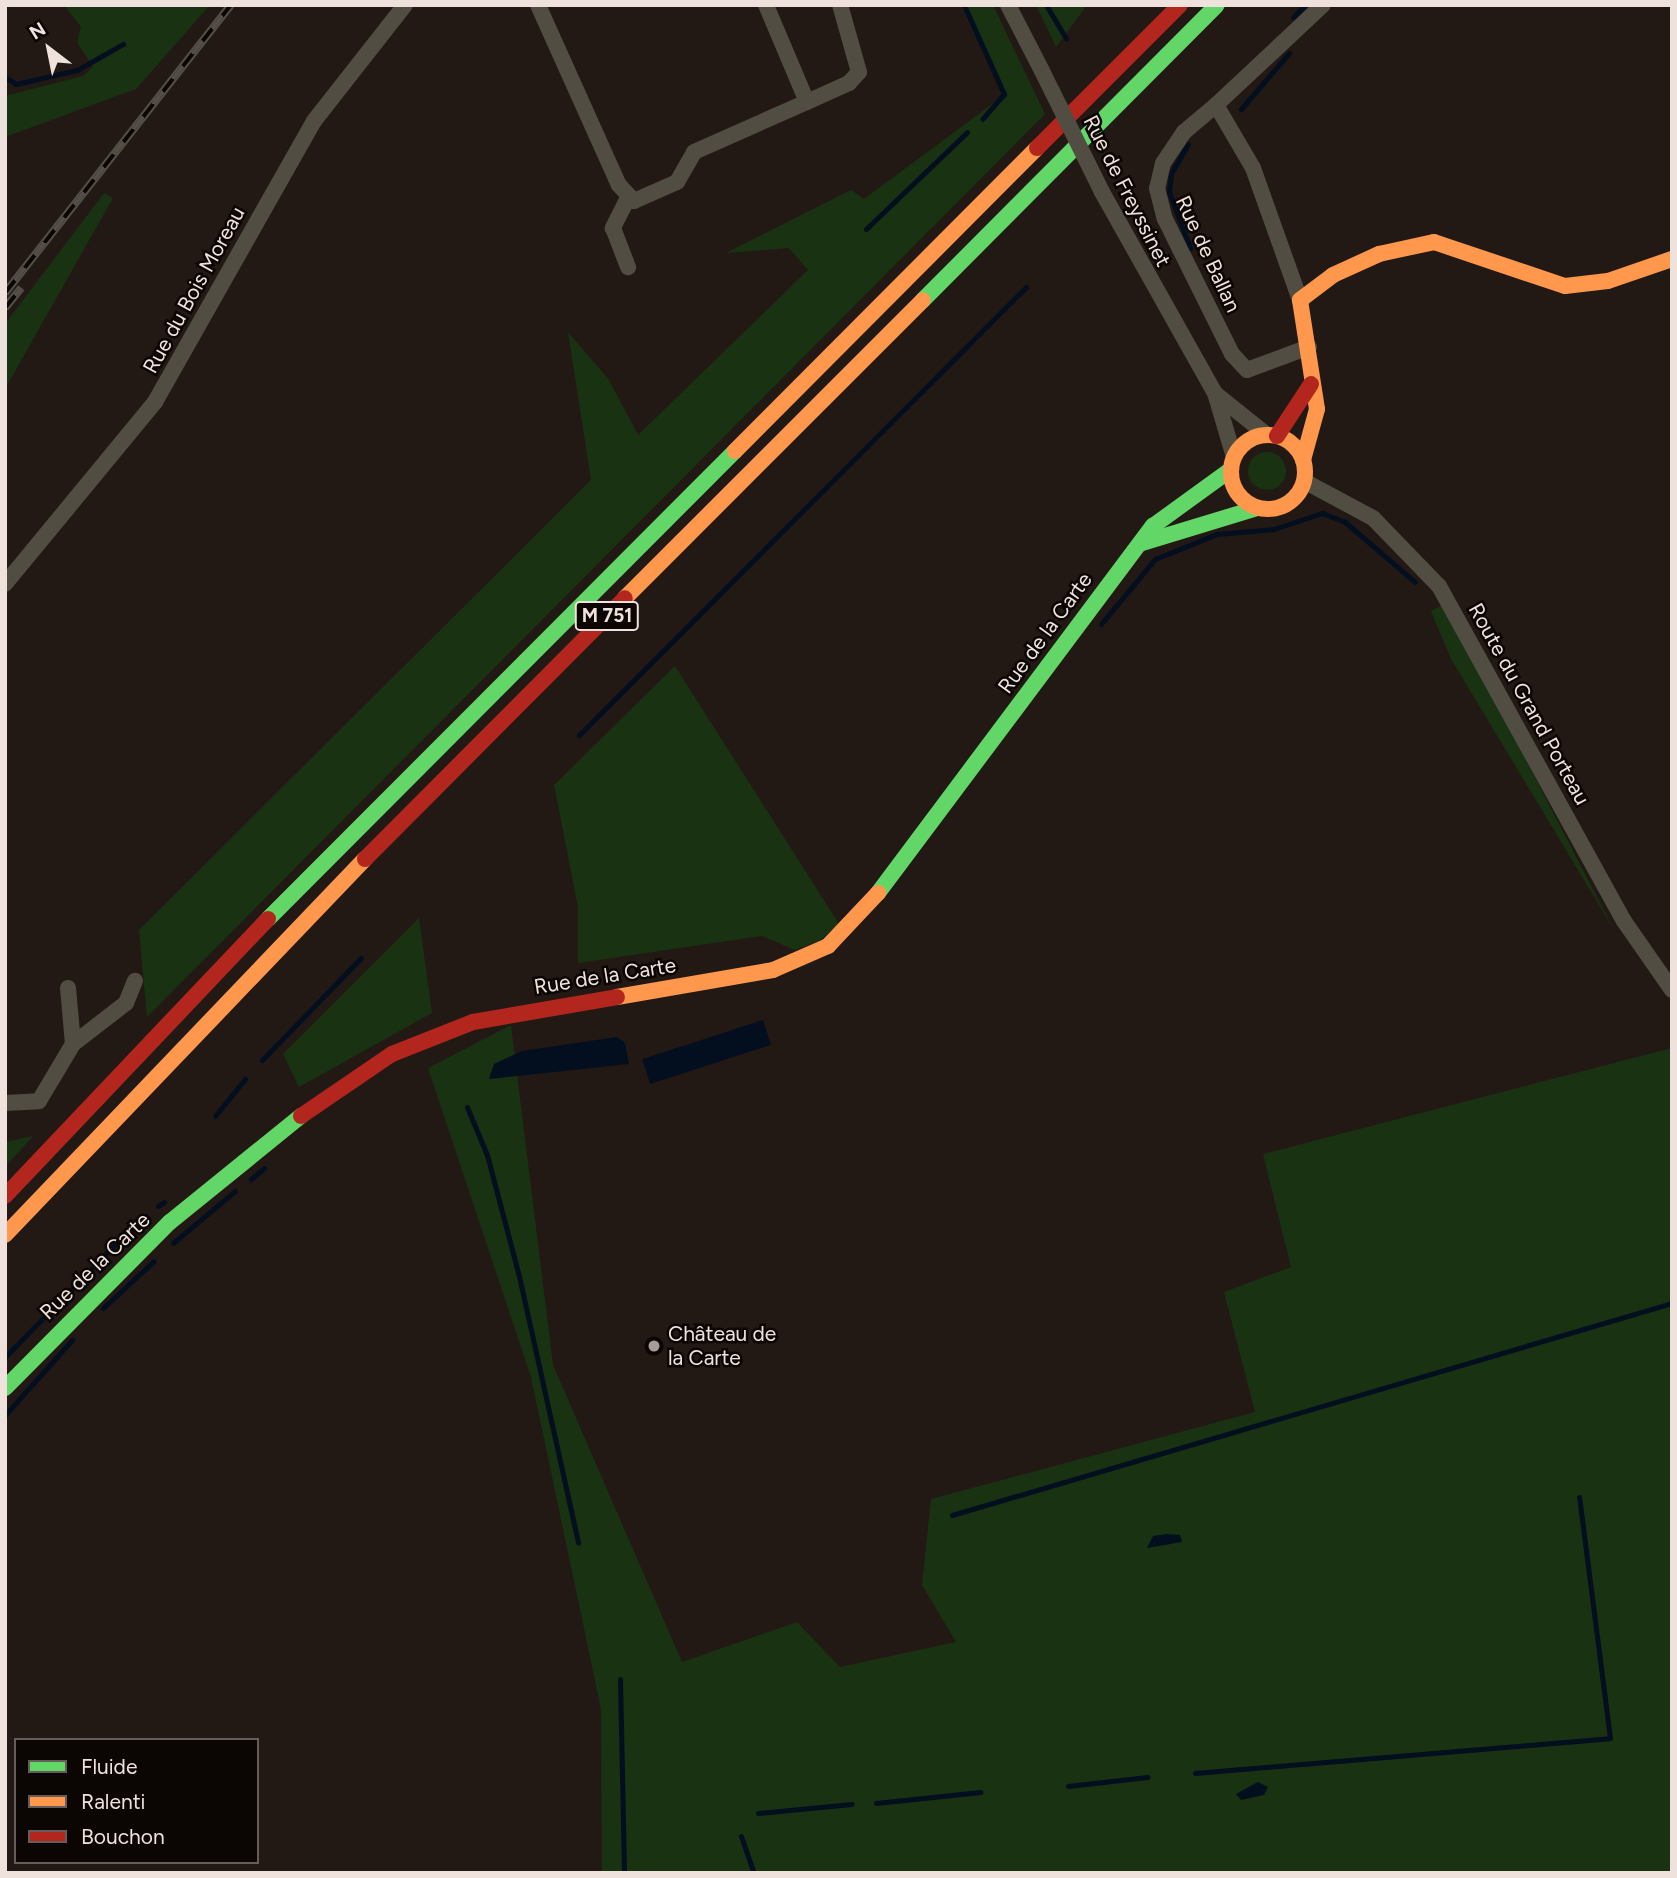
<!DOCTYPE html>
<meta charset="utf-8">
<style>
body{margin:0}
#map{position:relative;width:1677px;height:1878px;overflow:hidden;background:#221915;font-family:Figtree,sans-serif}
div>[style]{position:absolute}
.green>*{inset:0;background:#193212}
.round{border-radius:50%}
.water>*{inset:0;background:#030e1f;transform-origin:0 0}
.stream>*{height:5px;margin:-2.5px;padding:0 2.5px;transform-origin:2.5px;border-radius:2.5px;background:#030e1f}
.street>*{height:16px;margin:-8px;padding:0 8px;transform-origin:8px;border-radius:8px;background:#524d43}
.fast>*{height:16px;margin:-8px;padding:0 8px;transform-origin:8px;border-radius:8px;background:#63d668}
.slow>*{height:16px;margin:-8px;padding:0 8px;transform-origin:8px;border-radius:8px;background:#ff974d}
.slow>.ring{margin:-8px;padding:0;box-sizing:content-box;background:none;border:16px solid #ff974d;border-radius:50%}
.jam>*{height:16px;margin:-8px;padding:0 8px;transform-origin:8px;border-radius:8px;background:#b3261e}
.rail>*{height:8px;margin-top:-4px;transform-origin:0;background:repeating-linear-gradient(90deg,#0b0503 0 16px,#534f47 0 32px);box-sizing:border-box;border-block:2px solid #534f47}
.street-bridge>*{height:16px;margin:-8px;padding:0 8px;transform-origin:8px;border-radius:8px;background:#524d43}
.dots>*{width:19px;height:19px;translate:-50% -50%;box-sizing:border-box;border:4px solid #0b0503;border-radius:50%}
span{translate:-50% -50%;white-space:nowrap;text-align:center;line-height:1.15;-webkit-text-stroke:5px #0b0503;paint-order:stroke}
.shield-label span{padding:2px 5px;background:#0b0503;border:2px solid;border-radius:5px;-webkit-text-stroke-width:0}
.shield-label{font-size:19px;color:#efe2dd;font-weight:700}
.street-label{font-size:21px;color:#efe2dd}
.poi-label{font-size:21px;color:#efe2dd}
.left{translate:0 -50%;text-align:left}
.frame{position:absolute;inset:0;border:7px solid #efe2dd;pointer-events:none}
.legend{position:absolute;left:14px;top:1738px;width:245px;height:126px;box-sizing:border-box;background:#0b0503;border:2px solid #665d5a;margin:0;padding:9px 12px;list-style:none;font-size:21px;color:#efe2dd}
.legend li{display:flex;align-items:center;gap:14px;height:35px}
.legend b{width:35px;border:2px solid #665d5a}
.north{position:absolute;left:14px;top:14px;width:70px;height:70px;-webkit-text-stroke:5px #0b0503;paint-order:stroke;rotate:328deg;font-size:19px;font-weight:700;line-height:28px;text-align:center;color:#efe2dd}
.north::after{content:'';display:block;margin:auto;width:24px;height:32px;background:#efe2dd;clip-path:polygon(50% 0,100% 100%,50% 72%,0 100%)}
</style>
<div id="map">
<div class="green">
<i style="clip-path:polygon(64px 5px,210px 5px,136px 89px,5px 137px,5px 96px,83px 76px,93px 67px,77px 42px,81px 27px)"></i>
<i style="clip-path:polygon(966px 5px,993px 5px,1045px 114px,147px 1017px,139px 930px,591px 480px,568px 332px,609px 380px,638px 435px,808px 270px,789px 248px,726px 253px,851px 190px,864px 199px,1003px 96px)"></i>
<i style="clip-path:polygon(1036px 5px,1087px 5px,1056px 47px)"></i>
<i style="clip-path:polygon(104px 193px,113px 198px,5px 389px,5px 324px)"></i>
<i class="round" style="left:1248px;top:452px;width:38px;height:38px"></i>
<i style="clip-path:polygon(1442px 605px,1474px 660px,1614px 930px,1451px 659px,1431px 611px)"></i>
<i style="clip-path:polygon(675px 666px,839px 924px,819px 941px,795px 950px,762px 936px,578px 963px,578px 907px,554px 785px)"></i>
<i style="clip-path:polygon(419px 918px,432px 1013px,299px 1087px,283px 1054px)"></i>
<i style="clip-path:polygon(511px 1025px,553px 1365px,682px 1662px,797px 1622px,840px 1667px,956px 1642px,922px 1585px,931px 1499px,1255px 1412px,1224px 1292px,1291px 1267px,1263px 1154px,1672px 1048px,1672px 1873px,602px 1873px,601px 1709px,531px 1377px,428px 1068px)"></i>
<i style="clip-path:polygon(33px 1136px,5px 1167px,5px 1142px)"></i>
</div>
<div class="water">
<i style="left:763px;top:1020px;width:26px;height:127px;rotate:72deg"></i>
<i style="clip-path:polygon(617px 1037px,625px 1043px,629px 1064px,489px 1079px,494px 1064px,522px 1051px)"></i>
<i style="clip-path:polygon(1167px 1534px,1180px 1535px,1182px 1542px,1147px 1548px,1153px 1536px)"></i>
<i style="clip-path:polygon(1258px 1782px,1268px 1787px,1264px 1795px,1241px 1800px,1236px 1794px)"></i>
</div>
<div class="stream">
<i style="left:964px;top:5px;width:98px;rotate:65.8deg"></i>
<i style="left:1004px;top:94px;width:33px;rotate:131deg"></i>
<i style="left:1046px;top:5px;width:39px;rotate:59deg"></i>
<i style="left:1293px;top:17px;width:17px;rotate:-45deg"></i>
<i style="left:5px;top:77px;width:13px;rotate:32deg"></i>
<i style="left:16px;top:84px;width:63px;rotate:-12.9deg"></i>
<i style="left:77px;top:70px;width:53px;rotate:-29.5deg"></i>
<i style="left:1241px;top:109px;width:74px;rotate:-49.4deg"></i>
<i style="left:1188px;top:144px;width:34px;rotate:120deg"></i>
<i style="left:1171px;top:174px;width:18px;rotate:96deg"></i>
<i style="left:1169px;top:192px;width:60px;rotate:69.4deg"></i>
<i style="left:866px;top:229px;width:140px;rotate:-43.8deg"></i>
<i style="left:1101px;top:624px;width:85px;rotate:-50.3deg"></i>
<i style="left:1155px;top:559px;width:67px;rotate:-22deg"></i>
<i style="left:1217px;top:534px;width:57px;rotate:-5deg"></i>
<i style="left:1274px;top:529px;width:51px;rotate:-18.4deg"></i>
<i style="left:1322px;top:513px;width:25px;rotate:21deg"></i>
<i style="left:1345px;top:522px;width:92px;rotate:40.6deg"></i>
<i style="left:579px;top:735px;width:633px;rotate:-45.06deg"></i>
<i style="left:262px;top:1060px;width:142px;rotate:-45.9deg"></i>
<i style="left:467px;top:1107px;width:52px;rotate:67.4deg"></i>
<i style="left:487px;top:1155px;width:125px;rotate:75.2deg"></i>
<i style="left:519px;top:1276px;width:273px;rotate:77.5deg"></i>
<i style="left:215px;top:1116px;width:48px;rotate:-51deg"></i>
<i style="left:251px;top:1179px;width:17px;rotate:-40deg"></i>
<i style="left:158px;top:1206px;width:7px;rotate:-34deg"></i>
<i style="left:173px;top:1243px;width:81px;rotate:-40deg"></i>
<i style="left:104px;top:1255px;width:57px;rotate:-42.9deg"></i>
<i style="left:103px;top:1308px;width:69px;rotate:-42.7deg"></i>
<i style="left:5px;top:1357px;width:123px;rotate:-45.7deg"></i>
<i style="left:5px;top:1415px;width:101px;rotate:-48.2deg"></i>
<i style="left:952px;top:1515px;width:751px;rotate:-16.41deg"></i>
<i style="left:620px;top:1679px;width:194px;rotate:88.8deg"></i>
<i style="left:1195px;top:1773px;width:416px;rotate:-4.8deg"></i>
<i style="left:1610px;top:1738px;width:243px;rotate:-97.3deg"></i>
<i style="left:1068px;top:1786px;width:80px;rotate:-6.5deg"></i>
<i style="left:876px;top:1803px;width:105px;rotate:-6deg"></i>
<i style="left:758px;top:1813px;width:94px;rotate:-5.5deg"></i>
<i style="left:741px;top:1836px;width:39px;rotate:71deg"></i>
</div>
<div class="street">
<i style="left:538px;top:5px;width:197px;rotate:65.8deg"></i>
<i style="left:619px;top:185px;width:22px;rotate:47deg"></i>
<i style="left:634px;top:201px;width:47px;rotate:-23.8deg"></i>
<i style="left:677px;top:182px;width:34px;rotate:-60deg"></i>
<i style="left:694px;top:152px;width:124px;rotate:-23.9deg"></i>
<i style="left:766px;top:5px;width:105px;rotate:67.1deg"></i>
<i style="left:807px;top:102px;width:46px;rotate:-24.3deg"></i>
<i style="left:849px;top:83px;width:15px;rotate:-48deg"></i>
<i style="left:859px;top:72px;width:70px;rotate:-105.8deg"></i>
<i style="left:1008px;top:5px;width:74px;rotate:62.7deg"></i>
<i style="left:1216px;top:105px;width:146px;rotate:-43.1deg"></i>
<i style="left:1102px;top:192px;width:231px;rotate:60.7deg"></i>
<i style="left:1215px;top:393px;width:67px;rotate:73.5deg"></i>
<i style="left:628px;top:198px;width:34px;rotate:117deg"></i>
<i style="left:613px;top:228px;width:42px;rotate:69deg"></i>
<i style="left:1300px;top:300px;width:140px;rotate:-109.6deg"></i>
<i style="left:1253px;top:168px;width:73px;rotate:-120.4deg"></i>
<i style="left:1216px;top:105px;width:42px;rotate:139.8deg"></i>
<i style="left:1184px;top:132px;width:37px;rotate:124deg"></i>
<i style="left:1163px;top:163px;width:26px;rotate:103deg"></i>
<i style="left:1157px;top:188px;width:32px;rotate:76deg"></i>
<i style="left:1165px;top:219px;width:151px;rotate:63.6deg"></i>
<i style="left:1232px;top:354px;width:22px;rotate:47deg"></i>
<i style="left:1247px;top:370px;width:66px;rotate:-20.4deg"></i>
<i style="left:1217px;top:395px;width:64px;rotate:38.7deg"></i>
<i style="left:1304px;top:481px;width:78px;rotate:28.2deg"></i>
<i style="left:1373px;top:518px;width:95px;rotate:45.9deg"></i>
<i style="left:1439px;top:586px;width:383px;rotate:61.1deg"></i>
<i style="left:1624px;top:921px;width:84px;rotate:55.2deg"></i>
<i style="left:5px;top:584px;width:236px;rotate:-50.5deg"></i>
<i style="left:155px;top:402px;width:323px;rotate:-60.5deg"></i>
<i style="left:314px;top:121px;width:147px;rotate:-51.9deg"></i>
<i style="left:68px;top:988px;width:56px;rotate:84.9deg"></i>
<i style="left:5px;top:1103px;width:34px;rotate:-3deg"></i>
<i style="left:39px;top:1101px;width:66px;rotate:-59.2deg"></i>
<i style="left:73px;top:1044px;width:67px;rotate:-37.7deg"></i>
<i style="left:126px;top:1003px;width:24px;rotate:-68deg"></i>
</div>
<div class="fast">
<i style="left:923px;top:300px;width:416px;rotate:-45.1deg"></i>
<i style="left:1142px;top:543px;width:120px;rotate:-16.9deg"></i>
<i style="left:878px;top:893px;width:459px;rotate:-53.2deg"></i>
<i style="left:1153px;top:526px;width:95px;rotate:-36deg"></i>
<i style="left:268px;top:919px;width:661px;rotate:-45.06deg"></i>
<i style="left:5px;top:1388px;width:234px;rotate:-45.2deg"></i>
<i style="left:170px;top:1222px;width:169px;rotate:-39deg"></i>
</div>
<div class="slow">
<i class="ring" style="left:1231px;top:435px;width:58px;height:58px"></i>
<i style="left:735px;top:451px;width:428px;rotate:-45.1deg"></i>
<i style="left:1303px;top:460px;width:53px;rotate:-74.6deg"></i>
<i style="left:1317px;top:409px;width:110px;rotate:-98.9deg"></i>
<i style="left:1300px;top:300px;width:41px;rotate:-37.1deg"></i>
<i style="left:1333px;top:275px;width:51px;rotate:-24.5deg"></i>
<i style="left:1379px;top:254px;width:56px;rotate:-12.3deg"></i>
<i style="left:1434px;top:242px;width:138px;rotate:18.6deg"></i>
<i style="left:1565px;top:286px;width:43px;rotate:-6.6deg"></i>
<i style="left:1608px;top:281px;width:68px;rotate:-19deg"></i>
<i style="left:625px;top:598px;width:421px;rotate:-45deg"></i>
<i style="left:617px;top:997px;width:158px;rotate:-9.8deg"></i>
<i style="left:773px;top:970px;width:60px;rotate:-23.6deg"></i>
<i style="left:828px;top:946px;width:73px;rotate:-46.7deg"></i>
<i style="left:5px;top:1235px;width:521px;rotate:-46.25deg"></i>
</div>
<div class="jam">
<i style="left:1037px;top:148px;width:202px;rotate:-45deg"></i>
<i style="left:1277px;top:436px;width:62px;rotate:-56.8deg"></i>
<i style="left:365px;top:859px;width:368px;rotate:-45.1deg"></i>
<i style="left:301px;top:1116px;width:110px;rotate:-34.3deg"></i>
<i style="left:392px;top:1054px;width:87px;rotate:-21.6deg"></i>
<i style="left:473px;top:1022px;width:146px;rotate:-9.8deg"></i>
<i style="left:5px;top:1196px;width:382px;rotate:-46.5deg"></i>
</div>
<div class="rail">
<i style="left:5px;top:293px;width:366px;rotate:-51.9deg"></i>
<i style="left:5px;top:308px;width:26px;rotate:-51deg"></i>
</div>
<div class="street-bridge">
<i style="left:1042px;top:71px;width:135px;rotate:63.6deg"></i>
</div>
<div class="dots">
<i style="left:654px;top:1346px;background:#a79c97"></i>
</div>
<div class="shield-label">
<span style="left:607px;top:616px">M 751</span>
</div>
<div class="street-label">
<span style="left:1127px;top:191px;rotate:63deg">Rue de Freyssinet</span>
<span style="left:1208px;top:254px;rotate:65deg">Rue de Ballan</span>
<span style="left:194px;top:290px;rotate:-61deg">Rue du Bois Moreau</span>
<span style="left:1045px;top:633px;rotate:-54deg">Rue de la Carte</span>
<span style="left:1529px;top:704px;rotate:61deg">Route du Grand Porteau</span>
<span style="left:605px;top:976px;rotate:-9deg">Rue de la Carte</span>
<span style="left:95px;top:1266px;rotate:-44deg">Rue de la Carte</span>
</div>
<div class="poi-label">
<span class="left" style="left:668px;top:1346px">Château de<br>la Carte</span>
</div>
<div class="frame"></div>
<ul class="legend">
<li><b style="height:9px;background:#63d668"></b>Fluide</li>
<li><b style="height:9px;background:#ff974d"></b>Ralenti</li>
<li><b style="height:9px;background:#b3261e"></b>Bouchon</li>
</ul>
<div class="north">N</div>
</div>
